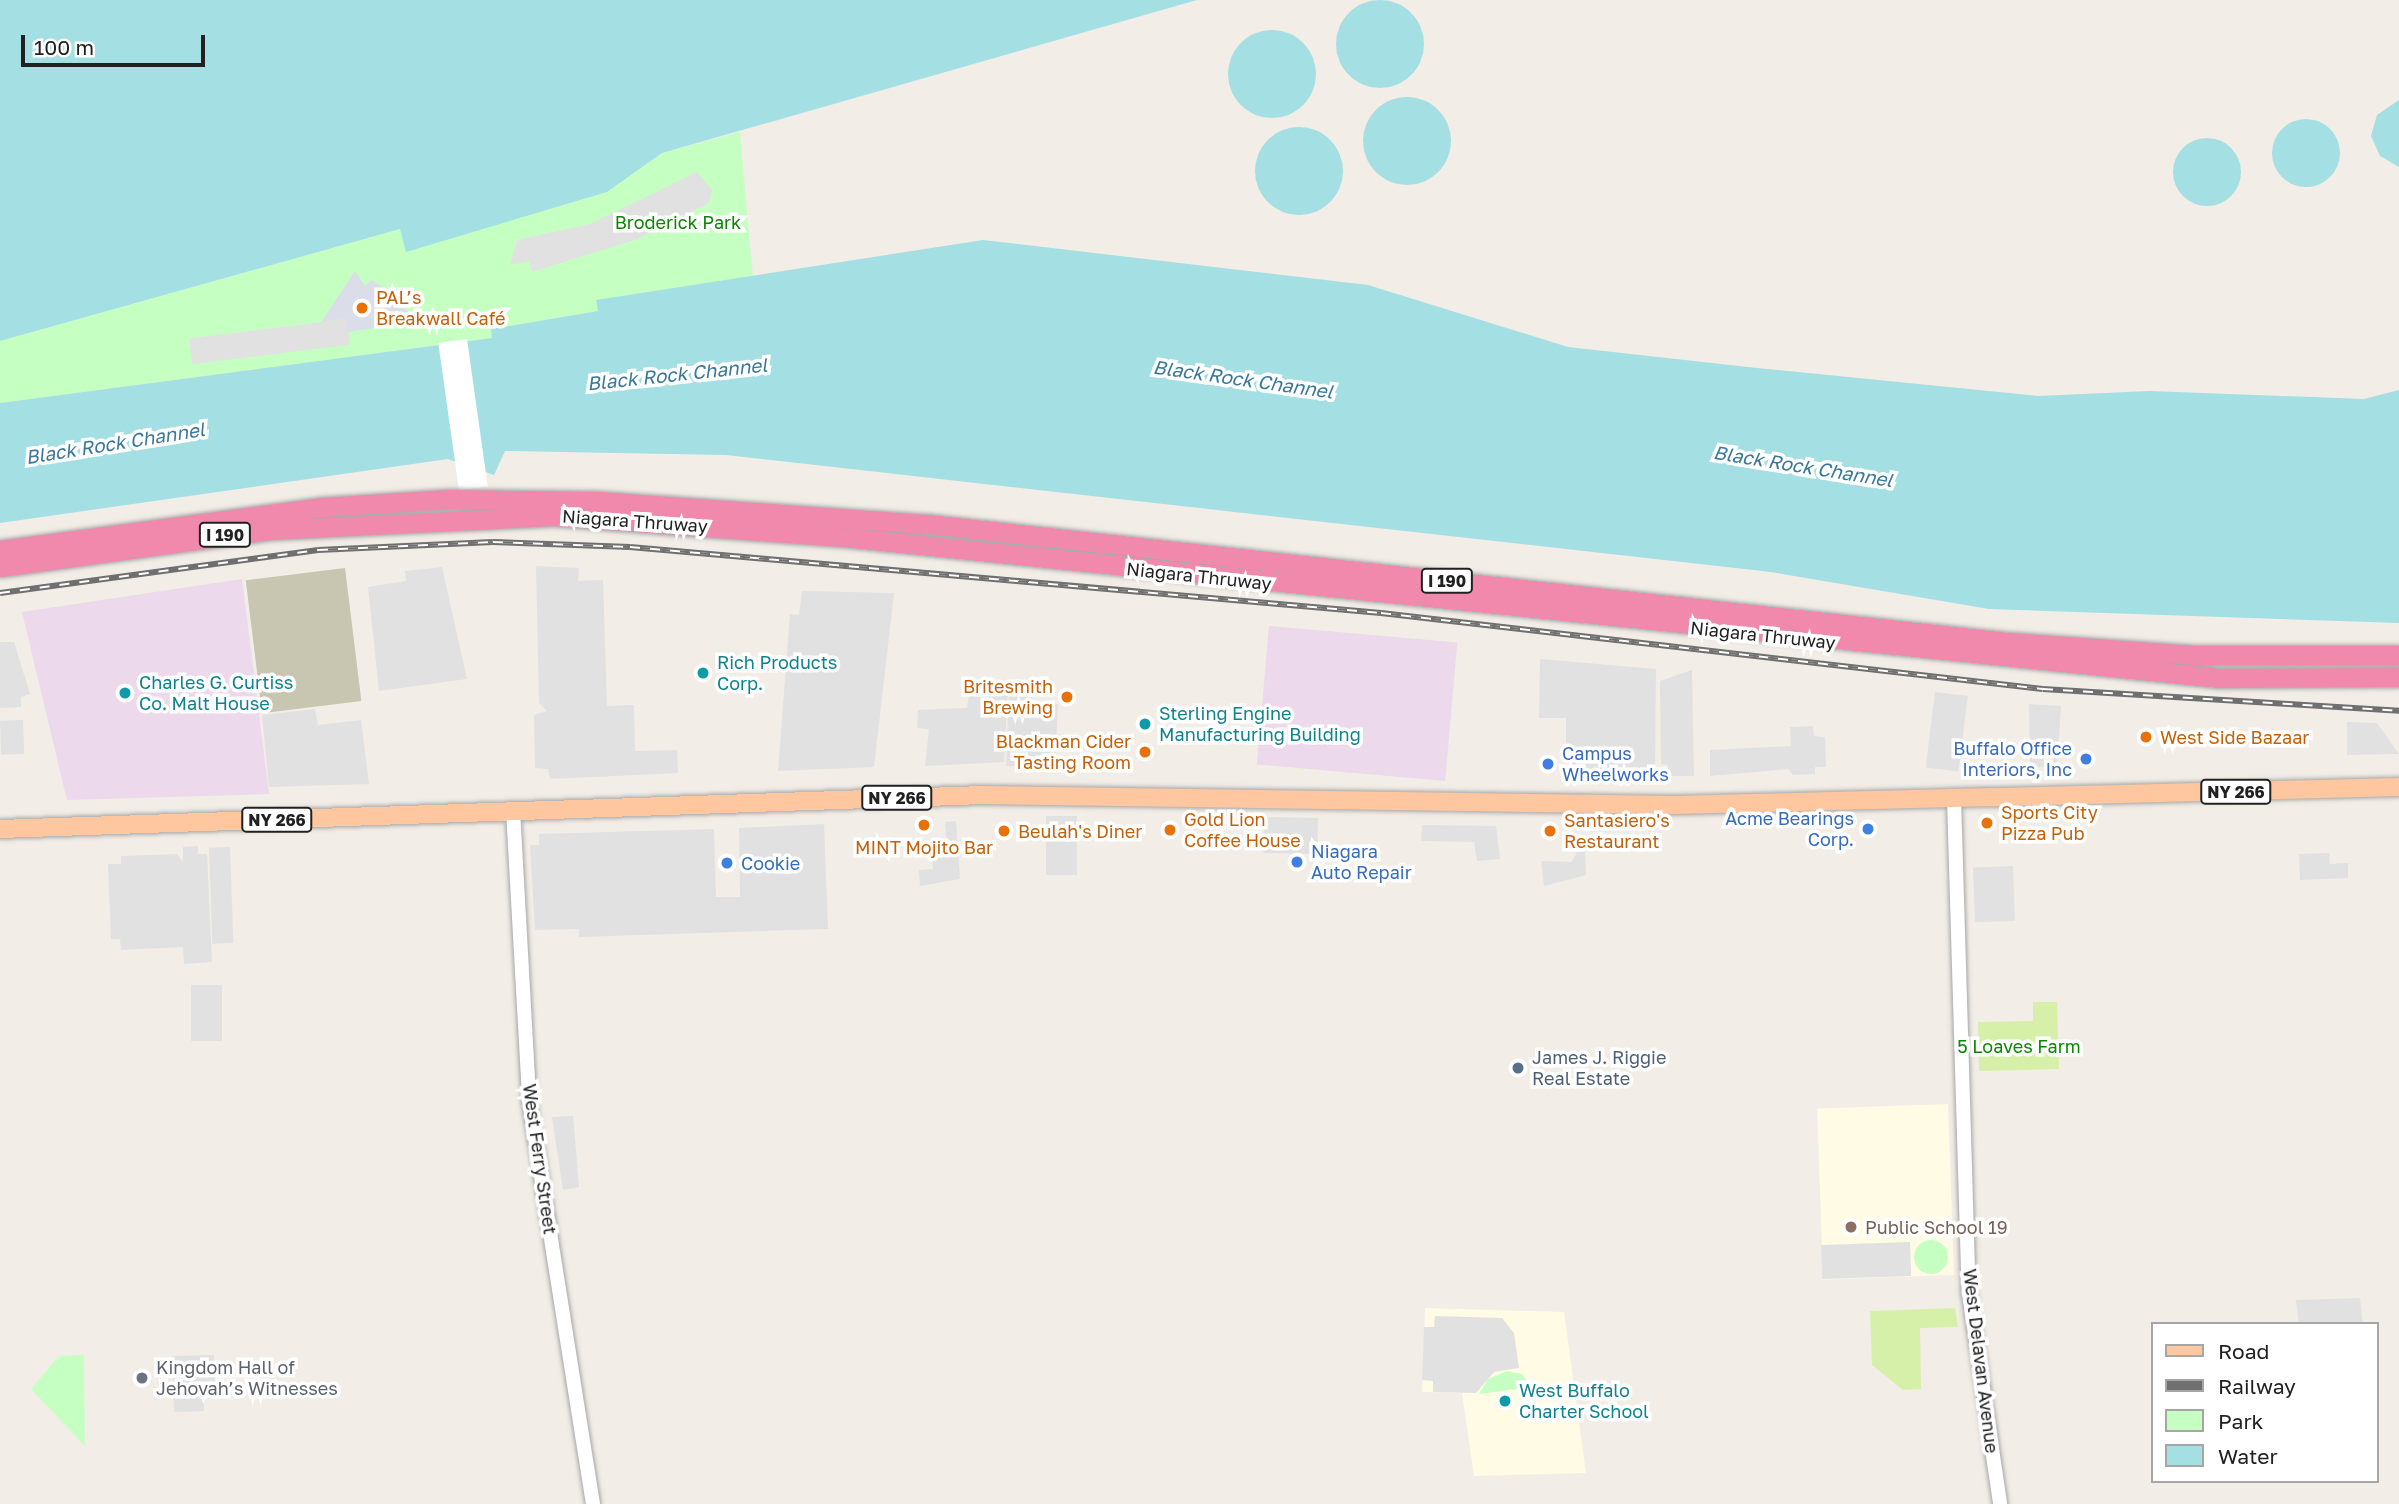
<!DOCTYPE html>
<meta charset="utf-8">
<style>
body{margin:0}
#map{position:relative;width:2399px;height:1504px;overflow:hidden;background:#f2ede7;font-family:"Golos Text",sans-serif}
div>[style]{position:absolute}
.industrial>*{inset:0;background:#ecd9eb;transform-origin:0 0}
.education>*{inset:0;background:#fffbe4;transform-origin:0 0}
.construction>*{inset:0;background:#c8c5b1;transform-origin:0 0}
.grass>*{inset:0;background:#d7f0a9}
.park>*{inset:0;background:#c6ffc2}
.round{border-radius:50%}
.parking>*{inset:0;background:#e1e1e1;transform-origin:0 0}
.plaza>*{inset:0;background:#dbdde8}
.water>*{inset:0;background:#a4dfe3}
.pier>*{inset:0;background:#fff;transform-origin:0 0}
.roads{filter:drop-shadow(0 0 2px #a8a8a8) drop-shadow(0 0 2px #a8a8a8)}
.tertiary>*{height:14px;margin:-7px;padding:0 7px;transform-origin:7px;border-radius:7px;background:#fff}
.primary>*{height:18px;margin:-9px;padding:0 9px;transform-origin:9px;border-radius:9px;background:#ffc7a0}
.motorway>*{height:19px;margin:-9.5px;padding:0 9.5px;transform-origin:9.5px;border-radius:9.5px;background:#f089ac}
.rail>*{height:6px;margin-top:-3px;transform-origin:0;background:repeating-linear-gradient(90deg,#fff 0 10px,#6f6f6f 0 20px);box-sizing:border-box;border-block:2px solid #6f6f6f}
.dots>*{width:19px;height:19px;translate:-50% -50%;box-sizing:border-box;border:4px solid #fff;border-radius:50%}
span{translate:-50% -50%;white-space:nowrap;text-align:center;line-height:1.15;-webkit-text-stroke:7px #fff;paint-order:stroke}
.shield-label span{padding:2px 5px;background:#fff;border:2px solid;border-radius:5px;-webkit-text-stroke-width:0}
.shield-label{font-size:16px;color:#212121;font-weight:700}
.park-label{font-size:18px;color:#0b8702}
.food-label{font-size:18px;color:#c56008}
.left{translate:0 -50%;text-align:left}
.right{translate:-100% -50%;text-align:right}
.street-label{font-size:18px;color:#212121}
.culture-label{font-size:18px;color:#0d838f}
.shop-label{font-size:18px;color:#366cbe}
.service-label{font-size:18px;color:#4e5e75}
.education-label{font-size:18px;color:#785e54}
.worship-label{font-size:18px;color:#5b616d}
.water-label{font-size:19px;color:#39789a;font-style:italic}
.legend{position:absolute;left:2151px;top:1322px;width:228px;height:161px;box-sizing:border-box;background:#fff;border:2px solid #a6a6a6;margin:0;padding:9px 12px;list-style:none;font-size:21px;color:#212121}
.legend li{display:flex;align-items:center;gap:14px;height:35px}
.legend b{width:35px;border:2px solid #a6a6a6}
.scale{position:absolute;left:21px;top:35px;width:184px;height:32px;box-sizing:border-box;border:4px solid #212121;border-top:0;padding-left:9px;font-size:21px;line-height:24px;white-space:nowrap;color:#212121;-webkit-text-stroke:5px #fff;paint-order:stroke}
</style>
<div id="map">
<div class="industrial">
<i style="clip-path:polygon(242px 579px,269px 794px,67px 800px,22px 612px)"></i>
<i style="left:1269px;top:626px;width:189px;height:139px;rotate:5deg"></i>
</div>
<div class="education">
<i style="left:1948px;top:1104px;width:171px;height:131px;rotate:88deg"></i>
<i style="clip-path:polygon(1425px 1308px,1564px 1312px,1586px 1473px,1474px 1476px,1462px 1393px,1422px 1392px)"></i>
</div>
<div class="construction">
<i style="left:345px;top:568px;width:134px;height:100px;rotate:83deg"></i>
</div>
<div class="grass">
<i style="clip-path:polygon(2033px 1002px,2057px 1002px,2059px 1069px,1979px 1071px,1978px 1022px,2033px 1021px)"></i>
<i style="clip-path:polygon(1955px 1308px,1958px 1327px,1920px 1328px,1921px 1389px,1903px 1390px,1872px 1365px,1870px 1311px)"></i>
</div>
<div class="park">
<i style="clip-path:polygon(740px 132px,753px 277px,597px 300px,599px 311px,491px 329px,492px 338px,0 403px,0 341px,400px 229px,407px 251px,607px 192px,662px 153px)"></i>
<i class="round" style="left:1914px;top:1240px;width:34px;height:34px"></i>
<i style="clip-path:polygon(84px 1355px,85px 1446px,31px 1389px,59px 1356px)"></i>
<i style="clip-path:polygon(1507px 1371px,1522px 1374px,1531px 1387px,1479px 1394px,1488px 1379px)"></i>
</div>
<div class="parking">
<i style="clip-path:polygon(697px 172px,712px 190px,709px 203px,638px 239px,532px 272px,529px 261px,510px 265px,517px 240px,590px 224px)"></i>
<i style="left:347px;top:319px;width:26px;height:159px;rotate:83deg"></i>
<i style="clip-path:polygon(536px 566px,579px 568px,578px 581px,603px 580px,607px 706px,634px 705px,635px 751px,677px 750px,678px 773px,550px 779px,548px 769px,535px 768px,534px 715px,547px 711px,539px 703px)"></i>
<i style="clip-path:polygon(442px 567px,467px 679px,379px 691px,368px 587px,406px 581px,405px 571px)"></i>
<i style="clip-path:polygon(802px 591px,894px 593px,874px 767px,778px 771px,790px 614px,799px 615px)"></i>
<i style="clip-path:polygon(0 642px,14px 642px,30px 694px,21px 697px,21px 707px,0 708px)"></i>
<i style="clip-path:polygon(1540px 659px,1656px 669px,1655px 771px,1566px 771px,1566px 718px,1539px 718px)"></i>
<i style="clip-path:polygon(1692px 670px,1694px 776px,1669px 776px,1668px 765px,1661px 764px,1660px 681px)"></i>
<i style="clip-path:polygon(970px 689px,1008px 691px,1004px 762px,925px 766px,929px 729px,917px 728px,918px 710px,967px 708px)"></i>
<i style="clip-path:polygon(1009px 692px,1032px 693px,1032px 703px,1058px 704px,1055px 766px,1006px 766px)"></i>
<i style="left:1935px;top:692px;width:33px;height:76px;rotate:7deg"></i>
<i style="clip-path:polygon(2029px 704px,2061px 706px,2057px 766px,2030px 767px)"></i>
<i style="clip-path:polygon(315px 709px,318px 725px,361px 720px,369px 784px,269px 787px,262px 715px)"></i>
<i style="left:23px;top:720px;width:34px;height:23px;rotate:88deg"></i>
<i style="clip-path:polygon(2347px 722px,2377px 723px,2399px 754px,2347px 755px)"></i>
<i style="clip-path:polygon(1813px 726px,1814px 736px,1825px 737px,1826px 767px,1815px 767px,1815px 774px,1793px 775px,1788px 769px,1710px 776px,1710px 750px,1791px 746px,1790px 727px)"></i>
<i style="left:1046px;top:816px;width:31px;height:59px"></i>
<i style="left:1264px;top:817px;width:54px;height:36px;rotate:1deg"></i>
<i style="clip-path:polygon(956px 821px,960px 879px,920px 886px,919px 870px,933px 869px,932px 852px,947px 845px,945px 822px)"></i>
<i style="clip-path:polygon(824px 824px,828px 929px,579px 937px,579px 929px,535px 930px,530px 845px,539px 845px,539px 834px,714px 829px,716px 897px,740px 897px,739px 828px)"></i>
<i style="clip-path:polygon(1422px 825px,1496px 826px,1500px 859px,1477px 861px,1474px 842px,1421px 841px)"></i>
<i style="clip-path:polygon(198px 846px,198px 854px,207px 854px,212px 962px,184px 964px,183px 947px,121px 950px,120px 939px,111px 939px,108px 864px,121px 864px,121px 856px,177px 854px,183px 862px,183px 847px)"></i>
<i style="left:230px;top:847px;width:96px;height:21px;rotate:88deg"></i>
<i style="clip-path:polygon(1577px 852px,1585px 852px,1586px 875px,1544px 886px,1541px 861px,1572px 862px)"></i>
<i style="clip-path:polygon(2329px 853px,2330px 864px,2348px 863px,2348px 878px,2300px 880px,2299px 854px)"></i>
<i style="left:2013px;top:866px;width:55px;height:40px;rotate:88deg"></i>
<i style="left:191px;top:985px;width:31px;height:56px"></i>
<i style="clip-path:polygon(573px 1116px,579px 1187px,563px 1190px,552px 1117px)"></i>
<i style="left:1910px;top:1242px;width:34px;height:89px;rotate:88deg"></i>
<i style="clip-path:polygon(2360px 1298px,2363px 1324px,2299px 1324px,2296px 1300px)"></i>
<i style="clip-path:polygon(1435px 1316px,1502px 1318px,1514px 1333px,1519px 1368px,1494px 1372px,1476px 1393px,1433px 1392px,1433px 1381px,1422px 1380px,1424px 1327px,1434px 1327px)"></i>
<i style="clip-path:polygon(214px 1355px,215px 1396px,204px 1396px,204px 1411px,174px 1412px,172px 1356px)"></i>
</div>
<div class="plaza">
<i style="clip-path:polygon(355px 271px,365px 286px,372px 280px,391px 293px,387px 302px,410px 311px,385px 316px,374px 328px,348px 332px,346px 319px,321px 322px)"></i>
</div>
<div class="water">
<i class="round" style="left:1336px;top:0;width:88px;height:88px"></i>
<i style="clip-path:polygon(0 0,1197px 0,662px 153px,607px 192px,406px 252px,400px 229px,0 341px)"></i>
<i class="round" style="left:1228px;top:30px;width:88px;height:88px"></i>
<i class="round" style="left:1363px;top:97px;width:88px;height:88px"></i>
<i style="clip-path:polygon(2399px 100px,2399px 167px,2380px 156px,2371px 136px,2377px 115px)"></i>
<i class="round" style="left:2272px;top:119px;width:68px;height:68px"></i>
<i class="round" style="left:1255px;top:127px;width:88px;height:88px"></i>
<i class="round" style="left:2173px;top:138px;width:68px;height:68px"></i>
<i style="clip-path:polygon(983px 240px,1368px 285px,1568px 347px,1757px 368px,2038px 396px,2150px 391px,2364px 399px,2399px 390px,2399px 623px,1989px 609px,1771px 572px,726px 455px,505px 451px,494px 475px,448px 459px,0 523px,0 403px,492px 338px,491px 329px,598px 311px,596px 300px)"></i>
</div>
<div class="pier">
<i style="left:467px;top:339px;width:149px;height:29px;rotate:82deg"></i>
</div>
<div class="roads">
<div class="tertiary">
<i style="left:1954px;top:798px;width:495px;rotate:88.3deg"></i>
<i style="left:1969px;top:1293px;width:213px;rotate:81.6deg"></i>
<i style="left:513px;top:810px;width:290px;rotate:86.8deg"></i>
<i style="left:529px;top:1100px;width:409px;rotate:81deg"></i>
</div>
<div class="primary">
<i style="left:0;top:829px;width:982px;rotate:-1.98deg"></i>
<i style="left:981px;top:795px;width:693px;rotate:0.83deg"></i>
<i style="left:1674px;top:805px;width:725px;rotate:-1.42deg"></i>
</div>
<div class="motorway">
<i style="left:0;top:550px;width:326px;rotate:-7.6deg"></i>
<i style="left:323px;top:507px;width:126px;rotate:-3.6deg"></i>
<i style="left:449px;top:499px;width:148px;rotate:0.8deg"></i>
<i style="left:597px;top:501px;width:332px;rotate:4deg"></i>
<i style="left:928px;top:524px;width:1086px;rotate:6.24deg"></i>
<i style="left:2008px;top:642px;width:186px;rotate:4deg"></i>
<i style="left:2194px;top:655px;width:205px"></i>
<i style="left:0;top:567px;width:272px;rotate:-7.8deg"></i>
<i style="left:269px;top:530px;width:285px;rotate:-2.8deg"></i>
<i style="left:554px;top:516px;width:299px;rotate:4.2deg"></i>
<i style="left:852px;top:538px;width:1373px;rotate:5.85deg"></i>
<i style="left:2218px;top:678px;width:181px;rotate:-0.3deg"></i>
</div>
</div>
<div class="rail">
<i style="left:0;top:593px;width:321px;rotate:-7.7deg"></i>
<i style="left:318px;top:550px;width:175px;rotate:-2.6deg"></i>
<i style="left:493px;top:542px;width:137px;rotate:2.1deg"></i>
<i style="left:630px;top:547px;width:754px;rotate:5.02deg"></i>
<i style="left:1381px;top:613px;width:666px;rotate:6.55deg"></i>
<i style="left:2043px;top:689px;width:357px;rotate:3.5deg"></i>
</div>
<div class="dots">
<i style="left:362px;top:308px;background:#e8710a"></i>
<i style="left:703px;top:673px;background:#0f9aa8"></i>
<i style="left:125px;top:693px;background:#0f9aa8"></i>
<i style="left:1067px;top:697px;background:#e8710a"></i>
<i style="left:1145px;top:724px;background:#0f9aa8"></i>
<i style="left:2146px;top:737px;background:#e8710a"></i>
<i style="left:1145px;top:752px;background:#e8710a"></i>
<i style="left:2086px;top:759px;background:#3f7fe0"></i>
<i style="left:1548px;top:764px;background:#3f7fe0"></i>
<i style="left:1987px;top:823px;background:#e8710a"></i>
<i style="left:924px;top:825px;background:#e8710a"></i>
<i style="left:1868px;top:829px;background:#3f7fe0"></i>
<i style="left:1170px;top:830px;background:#e8710a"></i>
<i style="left:1004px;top:831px;background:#e8710a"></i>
<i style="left:1550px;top:831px;background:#e8710a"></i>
<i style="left:1297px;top:862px;background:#3f7fe0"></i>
<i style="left:727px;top:863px;background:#3f7fe0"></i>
<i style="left:1518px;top:1068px;background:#5c6f8a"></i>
<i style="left:1851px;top:1227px;background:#8d6e63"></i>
<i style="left:142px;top:1378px;background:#6b7280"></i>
<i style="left:1505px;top:1401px;background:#0f9aa8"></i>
</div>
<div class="shield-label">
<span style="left:225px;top:535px">I 190</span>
<span style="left:1447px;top:581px">I 190</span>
<span style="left:2236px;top:792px">NY 266</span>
<span style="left:897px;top:798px">NY 266</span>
<span style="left:277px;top:820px">NY 266</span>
</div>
<div class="park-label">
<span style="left:678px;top:222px">Broderick Park</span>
<span style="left:2019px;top:1046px">5 Loaves Farm</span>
</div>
<div class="food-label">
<span class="left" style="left:376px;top:308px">PAL’s<br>Breakwall Café</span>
<span class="right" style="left:1053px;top:697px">Britesmith<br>Brewing</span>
<span class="left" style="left:2160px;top:737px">West Side Bazaar</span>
<span class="right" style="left:1131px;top:752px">Blackman Cider<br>Tasting Room</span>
<span class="left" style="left:2001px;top:823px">Sports City<br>Pizza Pub</span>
<span class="left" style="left:1184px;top:830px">Gold Lion<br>Coffee House</span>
<span class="left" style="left:1564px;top:831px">Santasiero's<br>Restaurant</span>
<span class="left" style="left:1018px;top:831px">Beulah's Diner</span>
<span style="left:924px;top:847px">MINT Mojito Bar</span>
</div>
<div class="street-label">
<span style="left:635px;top:521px;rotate:4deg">Niagara Thruway</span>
<span style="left:1199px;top:576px;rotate:6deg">Niagara Thruway</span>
<span style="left:1763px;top:635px;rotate:6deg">Niagara Thruway</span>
<span style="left:540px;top:1159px;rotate:82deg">West Ferry Street</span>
<span style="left:1981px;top:1361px;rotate:83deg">West Delavan Avenue</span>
</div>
<div class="culture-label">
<span class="left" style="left:717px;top:673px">Rich Products<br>Corp.</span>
<span class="left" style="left:139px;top:693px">Charles G. Curtiss<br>Co. Malt House</span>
<span class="left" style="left:1159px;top:724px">Sterling Engine<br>Manufacturing Building</span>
<span class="left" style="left:1519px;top:1401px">West Buffalo<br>Charter School</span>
</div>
<div class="shop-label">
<span class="right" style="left:2072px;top:759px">Buffalo Office<br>Interiors, Inc</span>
<span class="left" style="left:1562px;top:764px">Campus<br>Wheelworks</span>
<span class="right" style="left:1854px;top:829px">Acme Bearings<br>Corp.</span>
<span class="left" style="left:1311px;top:862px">Niagara<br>Auto Repair</span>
<span class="left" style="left:741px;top:863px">Cookie</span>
</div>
<div class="service-label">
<span class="left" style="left:1532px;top:1068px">James J. Riggie<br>Real Estate</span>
</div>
<div class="education-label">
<span class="left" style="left:1865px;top:1227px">Public School 19</span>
</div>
<div class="worship-label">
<span class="left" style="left:156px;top:1378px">Kingdom Hall of<br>Jehovah’s Witnesses</span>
</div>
<div class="water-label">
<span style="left:677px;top:374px;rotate:-6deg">Black Rock Channel</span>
<span style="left:1243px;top:379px;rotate:8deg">Black Rock Channel</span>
<span style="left:115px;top:443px;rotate:-9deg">Black Rock Channel</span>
<span style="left:1803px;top:466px;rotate:9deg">Black Rock Channel</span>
</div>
<ul class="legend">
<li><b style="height:9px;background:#ffc7a0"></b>Road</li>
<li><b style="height:9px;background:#6f6f6f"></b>Railway</li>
<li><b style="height:19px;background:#c6ffc2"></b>Park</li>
<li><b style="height:19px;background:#a4dfe3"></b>Water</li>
</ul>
<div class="scale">100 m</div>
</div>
